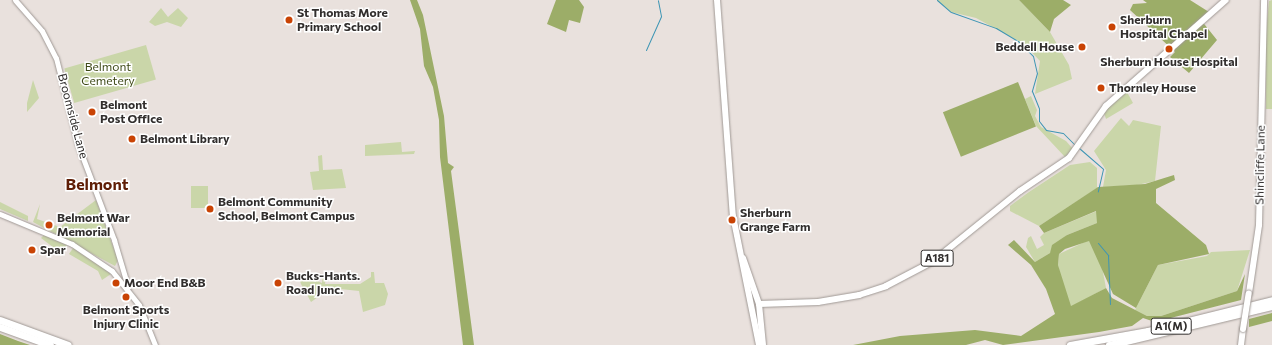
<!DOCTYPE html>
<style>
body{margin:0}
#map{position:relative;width:1272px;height:345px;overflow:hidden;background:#e9e1dd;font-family:Commissioner,sans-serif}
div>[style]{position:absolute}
.green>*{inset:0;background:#cad6a9;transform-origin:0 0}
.forest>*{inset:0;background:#9cad68;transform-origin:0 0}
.stream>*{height:1px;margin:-0.5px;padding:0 0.5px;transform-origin:0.5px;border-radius:0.5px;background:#3d95b4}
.roads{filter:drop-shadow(0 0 1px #a09995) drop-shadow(0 0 1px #a09995)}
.minor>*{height:5px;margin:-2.5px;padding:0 2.5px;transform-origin:2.5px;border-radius:2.5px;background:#fff}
.major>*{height:6px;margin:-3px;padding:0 3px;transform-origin:3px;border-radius:3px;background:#fff}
.highway>*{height:7px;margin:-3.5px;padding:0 3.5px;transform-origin:3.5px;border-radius:3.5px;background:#fff}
.bridges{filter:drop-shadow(0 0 1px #a09995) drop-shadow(0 0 1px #a09995)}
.major-bridge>*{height:6px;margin:-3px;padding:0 3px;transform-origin:3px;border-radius:3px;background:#fff}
.dots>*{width:11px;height:11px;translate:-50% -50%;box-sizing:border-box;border:2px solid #fff;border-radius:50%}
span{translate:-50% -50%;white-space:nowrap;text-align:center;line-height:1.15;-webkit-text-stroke:3px #fff;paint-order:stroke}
.shield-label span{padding:1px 3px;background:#fff;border:1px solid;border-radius:3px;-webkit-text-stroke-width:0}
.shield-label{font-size:11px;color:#312e2d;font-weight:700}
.poi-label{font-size:12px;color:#312e2d;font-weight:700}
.left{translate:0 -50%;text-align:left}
.right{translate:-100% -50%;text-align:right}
.park-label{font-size:12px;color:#3d4815}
.street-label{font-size:12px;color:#312e2d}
.district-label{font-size:16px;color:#5f1e06;font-weight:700}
</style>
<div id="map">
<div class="green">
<i style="clip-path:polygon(937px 0,1019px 0,1050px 32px,1069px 65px,1072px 79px,1035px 94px,1040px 61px,1024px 44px,976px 18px,951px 12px)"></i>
<i style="clip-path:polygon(1272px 0,1272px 109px,1266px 109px,1266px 33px,1269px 1px)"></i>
<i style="clip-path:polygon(161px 8px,168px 17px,178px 8px,188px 18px,181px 27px,167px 22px,155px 26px,149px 22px)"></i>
<i style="left:146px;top:45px;width:36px;height:85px;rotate:74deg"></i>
<i style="clip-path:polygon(33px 80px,39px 98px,27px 112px,27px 103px)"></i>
<i style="clip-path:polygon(1127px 92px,1133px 103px,1106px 119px,1104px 113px,1109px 107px)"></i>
<i style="clip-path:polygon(1031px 96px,1037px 110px,1035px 116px,1041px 127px,1066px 141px,1073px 149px,1065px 157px,1036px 126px,1025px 99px)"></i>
<i style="clip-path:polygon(1121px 118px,1129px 126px,1133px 120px,1161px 126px,1155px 181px,1137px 185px,1103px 187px,1106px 170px,1094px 151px)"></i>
<i style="clip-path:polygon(401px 142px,402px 152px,415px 151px,414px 154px,365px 156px,365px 145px)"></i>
<i style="clip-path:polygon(322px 155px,323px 170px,342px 169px,346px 188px,313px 190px,310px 172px,319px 171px,318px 156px)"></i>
<i style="clip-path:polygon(1090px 162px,1097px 168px,1097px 188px,1039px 226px,1010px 211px,1010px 206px,1029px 192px,1070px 165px)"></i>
<i style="left:191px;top:186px;width:17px;height:22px"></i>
<i style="clip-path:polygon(96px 200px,118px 260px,115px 266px,33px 222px,40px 204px,37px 219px,60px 227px)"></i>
<i style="clip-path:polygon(0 202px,28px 216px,28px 221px,0 209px)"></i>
<i style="clip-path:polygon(1097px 211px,1097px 223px,1067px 235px,1050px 253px,1035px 262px,1026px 247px,1028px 238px,1031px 236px,1037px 249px,1044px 245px,1040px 237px,1044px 233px)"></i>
<i style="clip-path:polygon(44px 235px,67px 245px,62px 254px,41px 238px)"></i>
<i style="clip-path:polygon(1089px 240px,1102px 267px,1106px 288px,1071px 307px,1061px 283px,1058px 265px,1059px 254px)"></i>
<i style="clip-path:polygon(73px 248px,107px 271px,111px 274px,102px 280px,98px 271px,69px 254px)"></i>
<i style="clip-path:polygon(1250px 250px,1237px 291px,1161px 316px,1147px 316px,1135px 310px,1158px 265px,1207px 256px,1211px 252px)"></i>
<i style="clip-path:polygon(371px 272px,374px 272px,375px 283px,384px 283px,388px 294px,385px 305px,363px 312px,359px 291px,331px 288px,311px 302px,301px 284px,300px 281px,312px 279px,322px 283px,323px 275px,326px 275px,325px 284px,360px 284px,371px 277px)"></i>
</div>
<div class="forest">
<i style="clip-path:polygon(410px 0,417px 0,423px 15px,444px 116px,448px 163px,454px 167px,451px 171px,474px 345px,463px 345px,440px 157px,439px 120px,433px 87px,424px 66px,420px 29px)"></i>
<i style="clip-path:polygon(556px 0,579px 0,584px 7px,580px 23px,569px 20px,566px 32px,547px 24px)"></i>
<i style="clip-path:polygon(1019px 0,1063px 0,1071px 5px,1054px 19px,1050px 32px)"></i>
<i style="clip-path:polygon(1143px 0,1190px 0,1209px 12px,1201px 20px,1217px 40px,1189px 73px,1170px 57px,1175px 52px,1130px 10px,1133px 4px,1147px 3px)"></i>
<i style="left:1018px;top:82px;width:48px;height:81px;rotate:68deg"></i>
<i style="clip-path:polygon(1174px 175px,1175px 180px,1156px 189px,1156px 203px,1206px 245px,1209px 254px,1158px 265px,1136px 308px,1113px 294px,1089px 241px,1065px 249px,1059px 254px,1058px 265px,1071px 306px,1106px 288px,1112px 298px,1147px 316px,1161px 316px,1237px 291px,1245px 274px,1241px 300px,1155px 322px,1143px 318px,1132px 326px,1099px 332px,1003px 345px,985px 340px,966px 345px,853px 345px,900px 336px,975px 330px,1021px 336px,1055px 314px,1046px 289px,1031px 265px,1008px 245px,1014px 240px,1035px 262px,1050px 253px,1052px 245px,1067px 235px,1097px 223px,1096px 211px,1044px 233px,1039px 226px,1098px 187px,1145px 184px)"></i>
<i style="clip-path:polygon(1272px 313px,1272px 321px,1249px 327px,1249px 319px)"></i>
<i style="clip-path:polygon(0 334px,18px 341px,30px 345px,0 345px)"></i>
</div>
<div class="stream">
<i style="left:937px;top:0;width:18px;rotate:41deg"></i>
<i style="left:951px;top:12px;width:48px;rotate:19.6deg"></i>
<i style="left:996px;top:28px;width:26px;rotate:31deg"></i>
<i style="left:1018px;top:41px;width:21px;rotate:45deg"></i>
<i style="left:1033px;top:56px;width:17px;rotate:77deg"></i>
<i style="left:1037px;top:73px;width:19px;rotate:106deg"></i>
<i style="left:1032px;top:91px;width:18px;rotate:68deg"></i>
<i style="left:1039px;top:108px;width:13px;rotate:90deg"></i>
<i style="left:1039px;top:121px;width:11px;rotate:52deg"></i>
<i style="left:1046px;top:130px;width:17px;rotate:10deg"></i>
<i style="left:1063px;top:133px;width:17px;rotate:45deg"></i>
<i style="left:646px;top:50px;width:37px;rotate:-66deg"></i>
<i style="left:661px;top:16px;width:16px;rotate:-101deg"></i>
<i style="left:1079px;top:148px;width:32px;rotate:41deg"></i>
<i style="left:1103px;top:169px;width:23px;rotate:103deg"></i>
<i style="left:1098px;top:243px;width:16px;rotate:50deg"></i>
<i style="left:1108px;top:255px;width:49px;rotate:87.7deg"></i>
</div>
<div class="roads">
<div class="minor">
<i style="left:15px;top:0;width:41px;rotate:48.9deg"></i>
<i style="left:42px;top:31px;width:30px;rotate:63deg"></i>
<i style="left:56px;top:58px;width:90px;rotate:75.8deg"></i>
<i style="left:78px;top:145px;width:102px;rotate:69.2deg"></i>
<i style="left:114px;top:240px;width:49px;rotate:73.4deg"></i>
<i style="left:0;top:214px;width:78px;rotate:22.6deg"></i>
<i style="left:72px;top:244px;width:48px;rotate:34deg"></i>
<i style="left:112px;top:271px;width:43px;rotate:51.5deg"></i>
<i style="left:139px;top:305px;width:43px;rotate:68.2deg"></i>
</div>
<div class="major">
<i style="left:717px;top:0;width:217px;rotate:85.8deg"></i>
<i style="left:733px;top:216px;width:132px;rotate:78.6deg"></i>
<i style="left:743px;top:258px;width:49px;rotate:70.8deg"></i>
<i style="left:759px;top:304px;width:41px;rotate:84.4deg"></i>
<i style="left:1249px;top:293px;width:69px;rotate:-81.6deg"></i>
<i style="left:1259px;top:225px;width:225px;rotate:-88.7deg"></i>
<i style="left:759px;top:304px;width:59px;rotate:-1.9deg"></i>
<i style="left:818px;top:302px;width:42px;rotate:-9.7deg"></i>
<i style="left:859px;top:295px;width:28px;rotate:-18deg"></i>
<i style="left:886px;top:286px;width:52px;rotate:-27.6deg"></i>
<i style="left:932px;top:262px;width:113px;rotate:-38.9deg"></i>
<i style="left:1020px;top:191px;width:59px;rotate:-34deg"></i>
<i style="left:1069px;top:158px;width:64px;rotate:-54.6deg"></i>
<i style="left:1106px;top:106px;width:160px;rotate:-41.5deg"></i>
<i style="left:1241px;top:345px;width:16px;rotate:-83deg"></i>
</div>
<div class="highway">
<i style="left:0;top:320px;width:72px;rotate:20.2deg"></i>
<i style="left:0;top:327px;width:53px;rotate:19.8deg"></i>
<i style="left:1070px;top:345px;width:79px;rotate:-10.2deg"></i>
<i style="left:1148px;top:331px;width:128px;rotate:-14deg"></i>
<i style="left:1109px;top:345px;width:168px;rotate:-13.5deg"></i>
</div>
</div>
<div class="bridges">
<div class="major-bridge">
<i style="left:1243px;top:329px;width:36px;rotate:-81deg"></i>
</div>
</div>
<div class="dots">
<i style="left:289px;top:20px;background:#c94304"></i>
<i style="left:1112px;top:27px;background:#c94304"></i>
<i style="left:1082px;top:47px;background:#c94304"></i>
<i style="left:1169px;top:49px;background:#c94304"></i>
<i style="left:1101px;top:88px;background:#c94304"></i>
<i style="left:92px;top:112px;background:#c94304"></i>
<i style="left:132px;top:139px;background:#c94304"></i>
<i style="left:210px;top:209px;background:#c94304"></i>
<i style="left:732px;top:220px;background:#c94304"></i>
<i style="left:49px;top:225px;background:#c94304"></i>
<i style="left:32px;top:250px;background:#c94304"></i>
<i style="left:116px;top:283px;background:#c94304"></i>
<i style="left:278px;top:283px;background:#c94304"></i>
<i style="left:126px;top:297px;background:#c94304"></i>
</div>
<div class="shield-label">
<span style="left:937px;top:258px">A181</span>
<span style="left:1171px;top:326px">A1(M)</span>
</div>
<div class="poi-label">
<span class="left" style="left:297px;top:20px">St Thomas More<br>Primary School</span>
<span class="left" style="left:1120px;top:27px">Sherburn<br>Hospital Chapel</span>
<span class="right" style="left:1074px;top:47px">Beddell House</span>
<span style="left:1169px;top:62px">Sherburn House Hospital</span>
<span class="left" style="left:1109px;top:88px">Thornley House</span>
<span class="left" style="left:100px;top:112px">Belmont<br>Post Office</span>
<span class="left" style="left:140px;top:139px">Belmont Library</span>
<span class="left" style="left:218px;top:209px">Belmont Community<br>School, Belmont Campus</span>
<span class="left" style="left:740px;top:220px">Sherburn<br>Grange Farm</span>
<span class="left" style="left:57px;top:225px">Belmont War<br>Memorial</span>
<span class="left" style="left:40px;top:250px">Spar</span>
<span class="left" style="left:286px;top:283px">Bucks-Hants.<br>Road Junc.</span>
<span class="left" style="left:124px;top:283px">Moor End B&amp;B</span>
<span style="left:126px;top:317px">Belmont Sports<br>Injury Clinic</span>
</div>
<div class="park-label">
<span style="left:108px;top:74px">Belmont<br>Cemetery</span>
</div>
<div class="street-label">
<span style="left:73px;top:116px;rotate:75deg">Broomside Lane</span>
<span style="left:1260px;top:165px;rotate:-89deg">Shincliffe Lane</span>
</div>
<div class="district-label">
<span style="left:97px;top:184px">Belmont</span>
</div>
</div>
